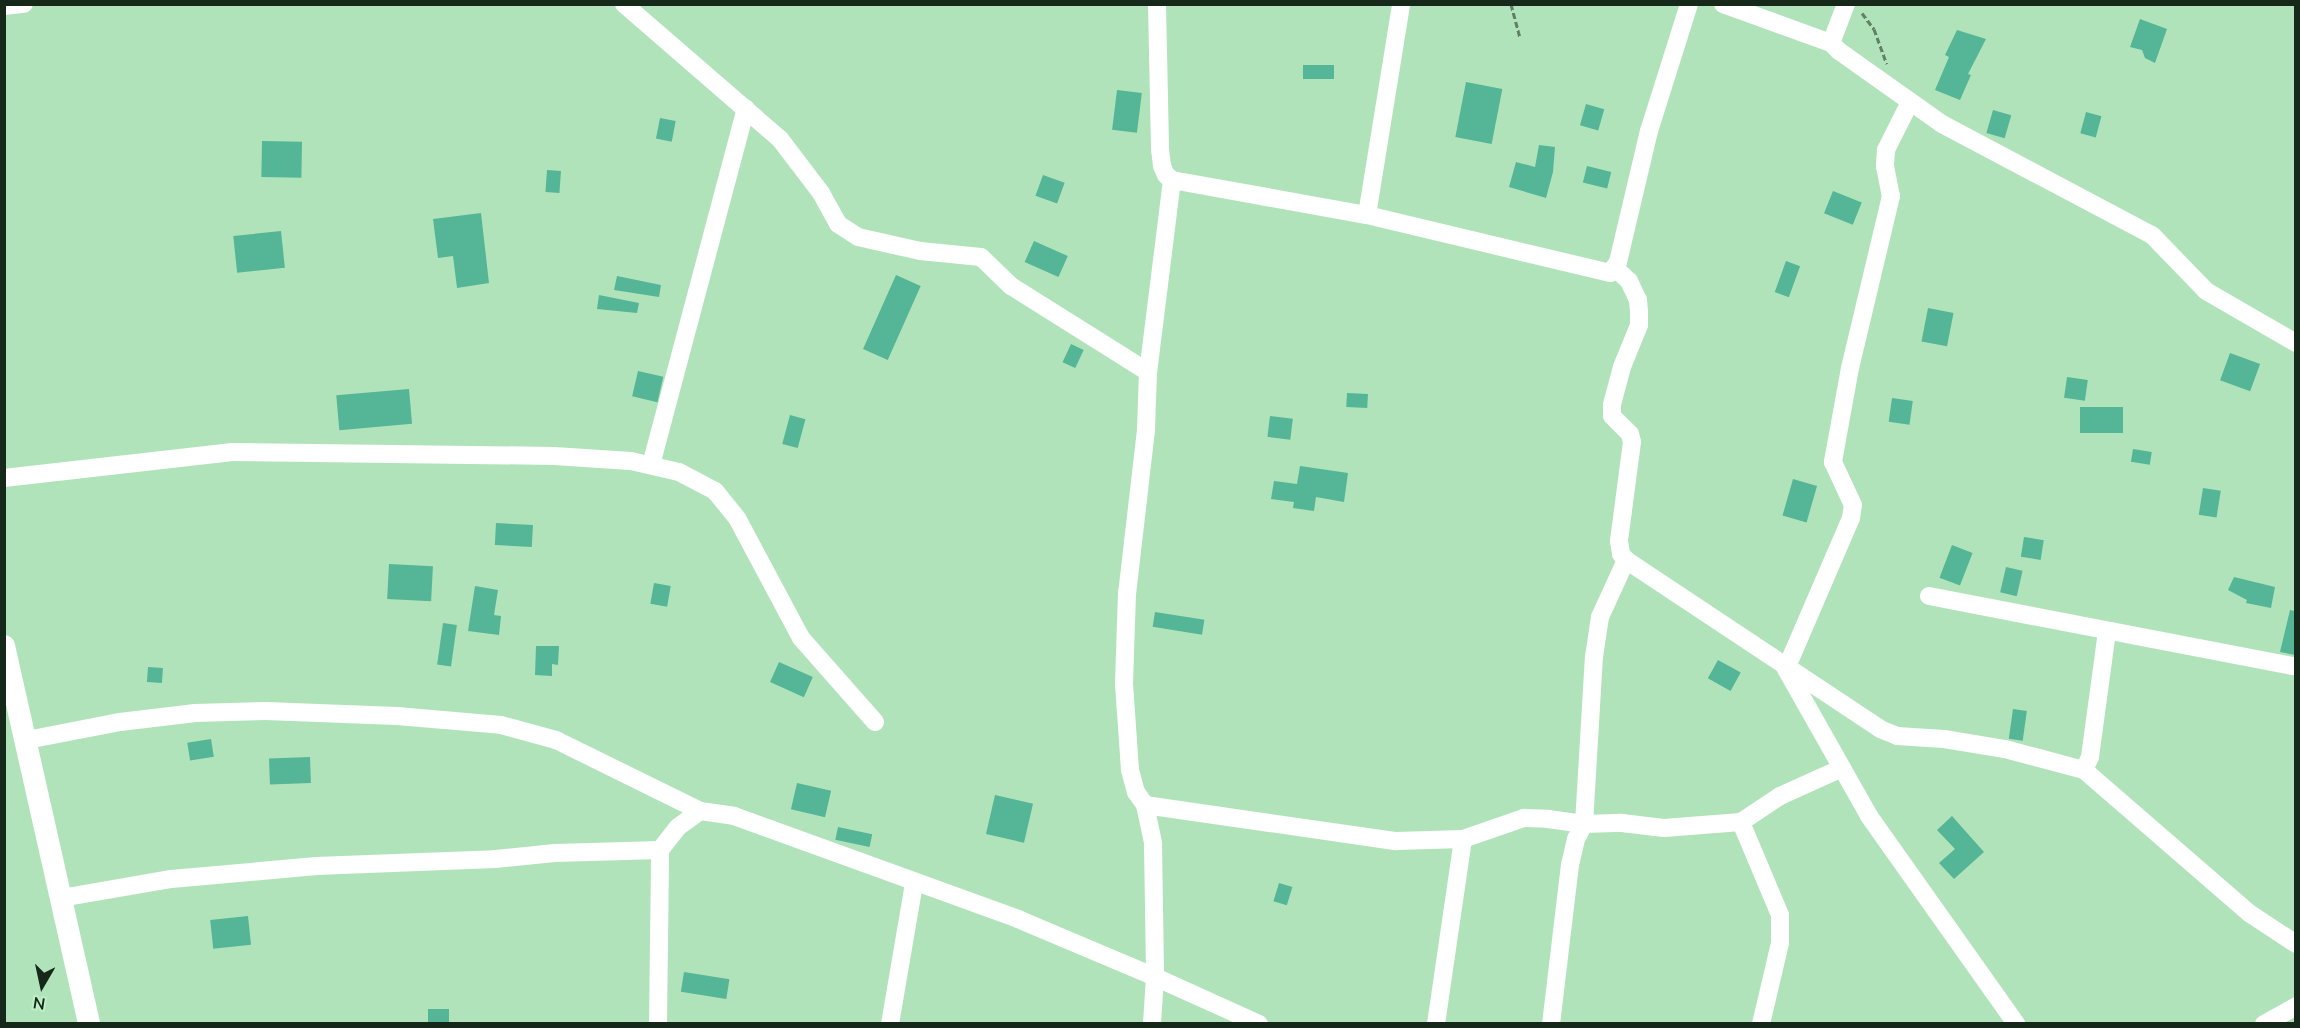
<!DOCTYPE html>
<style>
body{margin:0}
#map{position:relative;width:2300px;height:1028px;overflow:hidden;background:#b1e3ba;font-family:Mulish,sans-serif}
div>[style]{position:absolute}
.building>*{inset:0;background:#54b597;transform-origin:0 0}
.path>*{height:3px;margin-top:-1.5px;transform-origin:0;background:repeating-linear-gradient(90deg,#5f8065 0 6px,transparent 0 9px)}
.minor>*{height:18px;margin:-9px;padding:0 9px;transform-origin:9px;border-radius:9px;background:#fff}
.tertiary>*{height:22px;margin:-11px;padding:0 11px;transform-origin:11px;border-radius:11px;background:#fff}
span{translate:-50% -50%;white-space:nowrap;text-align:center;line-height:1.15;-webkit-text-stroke:6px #bef0c7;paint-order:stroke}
.frame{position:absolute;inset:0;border:6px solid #152819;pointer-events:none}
.north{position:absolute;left:12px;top:956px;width:60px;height:60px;-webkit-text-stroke:4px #bef0c7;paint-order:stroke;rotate:189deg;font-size:16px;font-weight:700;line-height:24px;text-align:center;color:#152819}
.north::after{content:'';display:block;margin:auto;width:21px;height:27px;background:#152819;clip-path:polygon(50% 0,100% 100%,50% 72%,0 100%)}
</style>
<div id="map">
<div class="building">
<i style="clip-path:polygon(2140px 19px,2167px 29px,2155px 63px,2145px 58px,2142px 50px,2130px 47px)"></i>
<i style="clip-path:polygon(1957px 30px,1986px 39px,1968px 74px,1971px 75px,1960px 100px,1935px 90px,1949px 57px,1945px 55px)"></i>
<i style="left:1334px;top:65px;width:14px;height:31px;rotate:90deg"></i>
<i style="left:1466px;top:82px;width:37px;height:56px;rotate:11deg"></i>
<i style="left:1117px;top:90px;width:25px;height:40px;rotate:7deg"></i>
<i style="left:1586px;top:104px;width:19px;height:22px;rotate:16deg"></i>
<i style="left:1993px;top:110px;width:19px;height:24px;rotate:16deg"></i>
<i style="left:2086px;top:112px;width:16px;height:22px;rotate:15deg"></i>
<i style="left:660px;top:118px;width:16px;height:21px;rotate:11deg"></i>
<i style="left:262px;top:141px;width:40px;height:36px;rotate:1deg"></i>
<i style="clip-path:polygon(1539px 145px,1555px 147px,1553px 172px,1546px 198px,1509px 187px,1516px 162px,1535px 167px)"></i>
<i style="left:1587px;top:166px;width:25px;height:17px;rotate:14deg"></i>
<i style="left:547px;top:170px;width:14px;height:22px;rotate:4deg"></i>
<i style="left:1043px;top:175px;width:23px;height:22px;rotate:20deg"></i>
<i style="left:1833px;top:191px;width:31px;height:24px;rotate:22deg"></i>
<i style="clip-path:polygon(481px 213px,489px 283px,457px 288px,453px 256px,438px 258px,433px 219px)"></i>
<i style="left:281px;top:231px;width:37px;height:48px;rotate:84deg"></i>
<i style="left:1034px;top:241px;width:37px;height:23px;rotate:24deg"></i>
<i style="left:1786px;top:261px;width:15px;height:33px;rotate:20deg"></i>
<i style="left:896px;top:275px;width:27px;height:81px;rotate:24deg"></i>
<i style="clip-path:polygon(617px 276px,661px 285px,659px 297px,614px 290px)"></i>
<i style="clip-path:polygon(599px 295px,639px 303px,637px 313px,597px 309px)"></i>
<i style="left:1928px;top:308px;width:26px;height:34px;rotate:11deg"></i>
<i style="left:1071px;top:344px;width:14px;height:20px;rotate:25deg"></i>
<i style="left:2230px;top:353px;width:32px;height:29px;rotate:20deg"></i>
<i style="left:638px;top:371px;width:26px;height:26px;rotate:13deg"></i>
<i style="left:2067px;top:377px;width:21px;height:21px;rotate:8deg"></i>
<i style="left:409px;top:389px;width:35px;height:73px;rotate:85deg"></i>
<i style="left:1347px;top:393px;width:21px;height:14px;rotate:3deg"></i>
<i style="left:1892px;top:398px;width:21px;height:24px;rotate:8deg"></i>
<i style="left:2080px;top:407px;width:43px;height:26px"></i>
<i style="left:790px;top:415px;width:16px;height:30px;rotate:15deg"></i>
<i style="left:1270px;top:416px;width:23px;height:21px;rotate:7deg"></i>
<i style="left:2133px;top:449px;width:19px;height:13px;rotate:9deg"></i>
<i style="clip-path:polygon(1300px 466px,1348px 473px,1344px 502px,1316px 497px,1314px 511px,1293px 508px,1294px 502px,1271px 499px,1274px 481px,1297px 484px)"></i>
<i style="left:1793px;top:479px;width:25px;height:38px;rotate:16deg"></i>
<i style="left:2203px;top:488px;width:18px;height:27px;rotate:9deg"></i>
<i style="left:496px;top:523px;width:37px;height:22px;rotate:3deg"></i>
<i style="left:2024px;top:537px;width:20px;height:20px;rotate:9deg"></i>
<i style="left:1952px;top:545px;width:22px;height:35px;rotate:21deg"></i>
<i style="left:389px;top:564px;width:44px;height:35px;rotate:3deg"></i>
<i style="left:2006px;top:567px;width:17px;height:26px;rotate:13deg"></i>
<i style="clip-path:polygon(2234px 577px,2275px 587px,2271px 608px,2246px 603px,2247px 600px,2228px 590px)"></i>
<i style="left:654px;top:583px;width:17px;height:21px;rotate:10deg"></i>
<i style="clip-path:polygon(475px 586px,498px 590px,494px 615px,501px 616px,499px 635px,468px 631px)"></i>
<i style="clip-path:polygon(2290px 610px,2295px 611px,2295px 655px,2280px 652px)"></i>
<i style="left:1155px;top:612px;width:50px;height:15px;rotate:9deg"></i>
<i style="left:443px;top:623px;width:14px;height:42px;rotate:8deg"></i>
<i style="clip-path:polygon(536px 646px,559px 646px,558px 665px,552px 664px,552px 676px,535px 675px)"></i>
<i style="left:1718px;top:660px;width:26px;height:21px;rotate:29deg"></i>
<i style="left:779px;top:662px;width:37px;height:22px;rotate:24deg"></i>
<i style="left:148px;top:667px;width:15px;height:15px;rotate:4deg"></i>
<i style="left:2013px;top:709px;width:14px;height:30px;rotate:8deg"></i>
<i style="left:211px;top:739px;width:18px;height:24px;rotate:81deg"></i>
<i style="left:310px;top:757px;width:26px;height:41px;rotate:88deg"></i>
<i style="left:797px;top:783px;width:35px;height:27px;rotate:13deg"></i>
<i style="left:995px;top:795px;width:39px;height:40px;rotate:13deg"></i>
<i style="clip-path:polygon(1952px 816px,1984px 852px,1954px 879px,1939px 863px,1955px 849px,1937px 830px)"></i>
<i style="left:838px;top:827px;width:35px;height:13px;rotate:12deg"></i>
<i style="left:1279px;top:883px;width:14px;height:19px;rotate:17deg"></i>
<i style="left:248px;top:916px;width:29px;height:38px;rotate:84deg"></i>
<i style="left:684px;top:972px;width:46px;height:20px;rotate:9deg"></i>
<i style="left:428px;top:1009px;width:21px;height:14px"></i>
</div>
<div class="path">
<i style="left:1511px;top:4px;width:35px;rotate:75deg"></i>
<i style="left:1862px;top:13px;width:20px;rotate:53deg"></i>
<i style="left:1874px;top:29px;width:37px;rotate:70deg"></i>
</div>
<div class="minor">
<i style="left:624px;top:4px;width:206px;rotate:40.9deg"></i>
<i style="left:780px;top:139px;width:68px;rotate:52.8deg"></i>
<i style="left:821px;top:193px;width:35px;rotate:61deg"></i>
<i style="left:838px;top:224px;width:24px;rotate:33deg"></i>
<i style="left:858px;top:237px;width:64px;rotate:12.7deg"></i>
<i style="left:920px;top:251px;width:61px;rotate:5.6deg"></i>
<i style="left:981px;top:257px;width:42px;rotate:44deg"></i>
<i style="left:1011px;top:286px;width:162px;rotate:32.1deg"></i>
<i style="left:1157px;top:4px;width:145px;rotate:88.8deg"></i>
<i style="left:1160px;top:149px;width:17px;rotate:83deg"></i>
<i style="left:1162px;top:166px;width:10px;rotate:66deg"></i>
<i style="left:1166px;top:175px;width:8px;rotate:40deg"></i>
<i style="left:1172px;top:180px;width:198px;rotate:10.2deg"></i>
<i style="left:1367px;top:215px;width:250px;rotate:13.4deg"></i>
<i style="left:1610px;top:273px;width:14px;rotate:-54deg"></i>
<i style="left:1618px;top:262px;width:135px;rotate:-76.7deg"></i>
<i style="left:1649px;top:131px;width:133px;rotate:-72.5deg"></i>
<i style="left:1723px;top:4px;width:115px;rotate:19.9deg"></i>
<i style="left:1846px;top:4px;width:42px;rotate:111deg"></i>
<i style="left:1831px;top:43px;width:11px;rotate:45deg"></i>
<i style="left:1839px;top:51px;width:126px;rotate:35.3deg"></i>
<i style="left:1942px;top:124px;width:238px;rotate:27.9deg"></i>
<i style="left:2152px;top:235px;width:78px;rotate:46deg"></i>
<i style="left:2206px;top:291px;width:104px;rotate:30deg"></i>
<i style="left:4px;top:6px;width:20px;rotate:-6deg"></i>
<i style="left:1910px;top:102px;width:54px;rotate:116.6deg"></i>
<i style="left:1886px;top:150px;width:16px;rotate:94deg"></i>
<i style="left:1885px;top:166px;width:31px;rotate:79deg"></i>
<i style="left:1891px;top:196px;width:177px;rotate:103.4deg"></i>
<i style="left:1850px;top:368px;width:96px;rotate:100.3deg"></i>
<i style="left:1833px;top:462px;width:47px;rotate:65.1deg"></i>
<i style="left:1853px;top:505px;width:13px;rotate:99deg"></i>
<i style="left:1851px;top:518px;width:164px;rotate:113.3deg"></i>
<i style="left:1786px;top:669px;width:169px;rotate:60.5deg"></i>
<i style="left:1869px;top:816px;width:255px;rotate:54.7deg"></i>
<i style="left:1172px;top:180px;width:193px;rotate:97.1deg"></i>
<i style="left:1148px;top:372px;width:58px;rotate:92deg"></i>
<i style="left:1146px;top:430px;width:164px;rotate:96.6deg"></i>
<i style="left:1127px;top:593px;width:91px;rotate:91.9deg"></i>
<i style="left:1124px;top:684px;width:86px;rotate:86deg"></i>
<i style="left:1130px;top:770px;width:23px;rotate:75deg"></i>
<i style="left:1136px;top:792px;width:16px;rotate:55deg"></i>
<i style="left:1145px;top:805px;width:40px;rotate:78deg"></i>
<i style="left:1153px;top:844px;width:133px;rotate:89.1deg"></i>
<i style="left:1155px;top:977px;width:114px;rotate:24.3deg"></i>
<i style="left:1367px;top:215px;width:214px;rotate:-80.8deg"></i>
<i style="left:1615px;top:268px;width:19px;rotate:43deg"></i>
<i style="left:1629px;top:281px;width:21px;rotate:65deg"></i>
<i style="left:1638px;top:300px;width:12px;rotate:85deg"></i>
<i style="left:1639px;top:312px;width:13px;rotate:90deg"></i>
<i style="left:1639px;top:325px;width:45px;rotate:112deg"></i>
<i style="left:1622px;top:367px;width:39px;rotate:105deg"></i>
<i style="left:1612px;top:405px;width:11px;rotate:90deg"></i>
<i style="left:1612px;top:416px;width:25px;rotate:45deg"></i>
<i style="left:1630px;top:434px;width:8px;rotate:76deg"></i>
<i style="left:1632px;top:442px;width:100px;rotate:97.5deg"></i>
<i style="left:1619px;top:541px;width:13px;rotate:81deg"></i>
<i style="left:1621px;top:554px;width:8px;rotate:50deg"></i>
<i style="left:1626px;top:560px;width:305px;rotate:33.6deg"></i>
<i style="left:1880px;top:729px;width:18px;rotate:22deg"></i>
<i style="left:1897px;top:736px;width:47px;rotate:3.7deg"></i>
<i style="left:1944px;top:739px;width:62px;rotate:9.3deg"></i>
<i style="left:2005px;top:749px;width:82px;rotate:14.9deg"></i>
<i style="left:2084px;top:770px;width:14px;rotate:-65deg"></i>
<i style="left:2090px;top:757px;width:127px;rotate:-82.3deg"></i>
<i style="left:651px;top:465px;width:369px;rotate:-75.1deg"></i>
<i style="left:4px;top:478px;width:230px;rotate:-6.5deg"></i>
<i style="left:233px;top:452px;width:321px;rotate:0.7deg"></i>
<i style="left:554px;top:456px;width:77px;rotate:3.7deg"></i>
<i style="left:631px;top:461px;width:49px;rotate:12.9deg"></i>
<i style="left:679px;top:472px;width:41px;rotate:27.8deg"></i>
<i style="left:715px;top:491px;width:35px;rotate:51deg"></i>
<i style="left:737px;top:518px;width:136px;rotate:61.9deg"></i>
<i style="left:801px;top:638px;width:112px;rotate:48.6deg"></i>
<i style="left:1929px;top:596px;width:374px;rotate:10.9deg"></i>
<i style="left:27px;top:740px;width:95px;rotate:-11deg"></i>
<i style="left:120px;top:722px;width:76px;rotate:-6.8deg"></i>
<i style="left:195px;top:713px;width:71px;rotate:-1.6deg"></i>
<i style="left:266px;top:711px;width:131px;rotate:2.2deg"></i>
<i style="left:397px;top:716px;width:104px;rotate:4.9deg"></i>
<i style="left:501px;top:725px;width:57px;rotate:15.3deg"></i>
<i style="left:556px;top:740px;width:161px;rotate:26.2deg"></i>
<i style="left:2084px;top:770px;width:218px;rotate:40.9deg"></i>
<i style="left:2249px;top:913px;width:56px;rotate:33.4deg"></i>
<i style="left:1145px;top:805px;width:254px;rotate:8.2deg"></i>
<i style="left:1396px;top:841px;width:67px;rotate:-1.7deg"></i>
<i style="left:1463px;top:839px;width:65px;rotate:-19deg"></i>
<i style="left:1524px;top:818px;width:24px;rotate:2deg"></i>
<i style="left:1548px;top:819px;width:36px;rotate:8deg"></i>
<i style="left:1584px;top:824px;width:167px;rotate:-86.6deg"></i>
<i style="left:1594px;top:657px;width:40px;rotate:-81.5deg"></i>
<i style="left:1600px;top:617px;width:63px;rotate:-65.5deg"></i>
<i style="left:61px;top:898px;width:112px;rotate:-9.8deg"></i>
<i style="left:171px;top:879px;width:146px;rotate:-5.1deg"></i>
<i style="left:316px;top:866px;width:179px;rotate:-2.2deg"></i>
<i style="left:495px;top:859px;width:60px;rotate:-5.7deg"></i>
<i style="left:555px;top:853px;width:105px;rotate:-1.6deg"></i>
<i style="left:658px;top:1024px;width:174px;rotate:-89.3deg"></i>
<i style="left:660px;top:850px;width:29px;rotate:-52deg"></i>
<i style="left:678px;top:827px;width:27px;rotate:-36deg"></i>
<i style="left:700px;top:811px;width:34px;rotate:8deg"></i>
<i style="left:734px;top:816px;width:302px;rotate:19.9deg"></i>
<i style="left:1018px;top:919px;width:149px;rotate:22.9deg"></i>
<i style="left:1155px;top:977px;width:47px;rotate:93.7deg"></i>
<i style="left:890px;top:1024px;width:143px;rotate:-80.3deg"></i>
<i style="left:1436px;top:1024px;width:187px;rotate:-81.7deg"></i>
<i style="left:1551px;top:1024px;width:160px;rotate:-83.2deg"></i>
<i style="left:1570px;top:865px;width:27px;rotate:-77deg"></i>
<i style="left:1576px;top:839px;width:17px;rotate:-62deg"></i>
<i style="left:1584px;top:824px;width:38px;rotate:-2deg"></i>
<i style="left:1622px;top:823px;width:42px;rotate:6.8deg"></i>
<i style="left:1664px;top:828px;width:77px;rotate:-4.5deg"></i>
<i style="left:1761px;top:1024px;width:83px;rotate:-76.8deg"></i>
<i style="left:1780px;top:943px;width:28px;rotate:-90deg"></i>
<i style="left:1780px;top:915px;width:101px;rotate:-112.8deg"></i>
<i style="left:1741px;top:822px;width:47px;rotate:-33.7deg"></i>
<i style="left:1780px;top:796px;width:68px;rotate:-24.3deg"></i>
<i style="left:2264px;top:1024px;width:37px;rotate:-29deg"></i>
</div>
<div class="tertiary">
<i style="left:4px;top:646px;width:387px;rotate:77.3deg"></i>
</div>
<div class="frame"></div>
<div class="north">N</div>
</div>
